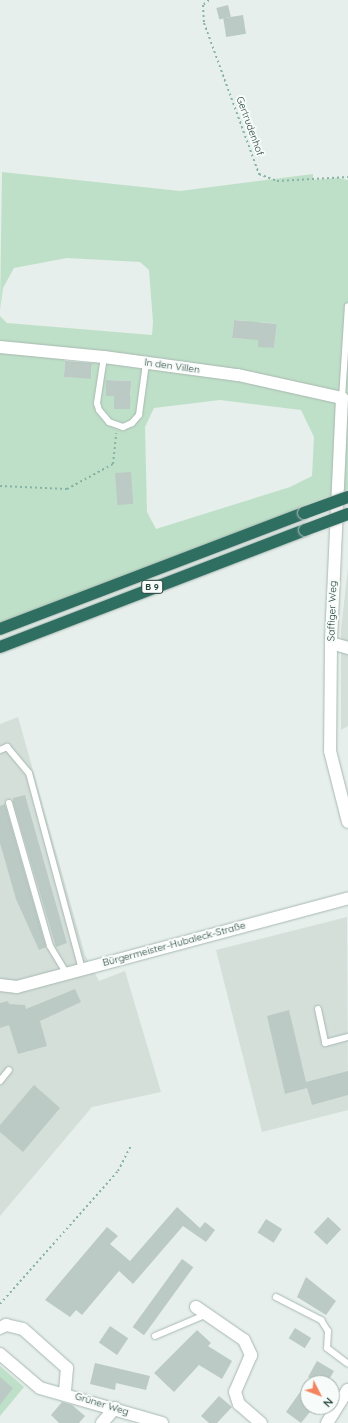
<!DOCTYPE html>
<meta charset="utf-8">
<style>
body{margin:0}
#map{position:relative;width:348px;height:1423px;overflow:hidden;background:#e6efeb;font-family:Quicksand,sans-serif}
div>[style]{position:absolute}
.built>*{inset:0;background:#d4dfda}
.green>*{inset:0;background:#bfe0c8}
.building>*{inset:0;background:#bbcac4;transform-origin:0 0}
.path>*{height:2px;margin-top:-1px;transform-origin:0;background:repeating-linear-gradient(90deg,#86b3a5 0 2px,transparent 0 5px)}
.roads{filter:drop-shadow(0 0 1px #a8b8b2) drop-shadow(0 0 1px #a8b8b2)}
.lane>*{height:6px;margin:-3px;padding:0 3px;transform-origin:3px;border-radius:3px;background:#fff}
.street>*{height:12px;margin:-6px;padding:0 6px;transform-origin:6px;border-radius:6px;background:#fff}
.highway>*{height:12px;margin:-6px;padding:0 6px;transform-origin:6px;border-radius:6px;background:#2f6f62}
.bridges{filter:drop-shadow(0 0 1px #c2cac8) drop-shadow(0 0 1px #c2cac8)}
.highway-bridge>*{height:12px;margin:-6px;padding:0 6px;transform-origin:6px;border-radius:6px;background:#2f6f62}
span{translate:-50% -50%;white-space:nowrap;text-align:center;line-height:1.15;-webkit-text-stroke:4px #f7fbf9;paint-order:stroke}
.shield-label span{padding:1px 3px;background:#f7fbf9;border:1px solid;border-radius:3px;-webkit-text-stroke-width:0}
.shield-label{font-size:9px;color:#24423a;font-weight:700}
.street-label{font-size:10px;color:#24423a}
.north{position:absolute;left:300px;top:1375px;width:40px;height:40px;box-sizing:border-box;background:#f7fbf9;border:1px solid #a3b1ad;border-radius:50%;rotate:132deg;font-size:11px;font-weight:700;line-height:16px;text-align:center;color:#24423a}
.north::after{content:'';display:block;margin:auto;width:14px;height:18px;background:#f4845f;clip-path:polygon(50% 0,100% 100%,50% 72%,0 100%)}
</style>
<div id="map">
<div class="built">
<i style="clip-path:polygon(348px 568px,348px 726px,341px 730px,341px 629px)"></i>
<i style="clip-path:polygon(18px 717px,85px 955px,99px 981px,125px 971px,161px 1092px,92px 1107px,0 1216px,0 724px)"></i>
<i style="clip-path:polygon(347px 917px,348px 1110px,262px 1132px,216px 950px)"></i>
</div>
<div class="green">
<i style="clip-path:polygon(evenodd,2px 172px,180px 191px,313px 174px,313px 180px,338px 178px,348px 180px,348px 490px,0 625px,0 316px,7px 323px,152px 335px,153px 322px,149px 270px,140px 262px,67px 258px,14px 268px,3px 288px,0 310px,2px 172px,234px 320px,247px 321px,246px 339px,232px 338px,234px 320px,2px 172px,260px 322px,277px 324px,274px 348px,258px 346px,260px 322px,2px 172px,65px 359px,92px 361px,91px 378px,64px 377px,65px 359px,2px 172px,106px 380px,131px 381px,131px 396px,106px 396px,106px 380px,2px 172px,220px 400px,301px 410px,314px 437px,312px 476px,290px 487px,156px 529px,147px 512px,145px 427px,154px 408px,220px 400px)"></i>
<i style="clip-path:polygon(0 1366px,24px 1387px,0 1416px)"></i>
</div>
<div class="building">
<i style="left:228px;top:5px;width:12px;height:12px;rotate:76deg"></i>
<i style="left:243px;top:15px;width:19px;height:20px;rotate:81deg"></i>
<i style="clip-path:polygon(234px 320px,277px 324px,274px 348px,258px 347px,258px 340px,232px 338px)"></i>
<i style="left:65px;top:361px;width:27px;height:16px;rotate:4deg"></i>
<i style="clip-path:polygon(106px 380px,131px 381px,130px 409px,114px 409px,114px 396px,106px 396px)"></i>
<i style="left:131px;top:472px;width:32px;height:16px;rotate:86deg"></i>
<i style="clip-path:polygon(25px 795px,67px 943px,56px 947px,13px 802px,13px 798px)"></i>
<i style="clip-path:polygon(5px 804px,46px 947px,39px 950px,16px 899px,0 843px,0 806px)"></i>
<i style="clip-path:polygon(75px 989px,81px 1002px,40px 1021px,47px 1046px,18px 1054px,9px 1025px,0 1028px,0 1003px,8px 1001px,9px 1004px,25px 1005px,26px 1009px)"></i>
<i style="clip-path:polygon(289px 1010px,306px 1082px,348px 1071px,348px 1095px,312px 1105px,307px 1088px,285px 1094px,267px 1016px)"></i>
<i style="clip-path:polygon(34px 1085px,60px 1108px,23px 1152px,0 1132px,0 1125px)"></i>
<i style="clip-path:polygon(177px 1207px,200px 1228px,205px 1222px,215px 1230px,206px 1242px,183px 1226px,133px 1284px,119px 1271px,82px 1315px,76px 1310px,70px 1317px,45px 1300px,107px 1227px,118px 1236px,110px 1244px,130px 1261px)"></i>
<i style="left:328px;top:1217px;width:18px;height:21px;rotate:43deg"></i>
<i style="left:266px;top:1219px;width:19px;height:16px;rotate:32deg"></i>
<i style="left:182px;top:1259px;width:14px;height:84px;rotate:36deg"></i>
<i style="clip-path:polygon(306px 1277px,336px 1301px,326px 1315px,297px 1297px)"></i>
<i style="left:110px;top:1326px;width:22px;height:20px;rotate:34deg"></i>
<i style="left:295px;top:1328px;width:19px;height:12px;rotate:32deg"></i>
<i style="clip-path:polygon(197px 1330px,211px 1343px,208px 1346px,232px 1361px,222px 1379px,199px 1365px,174px 1392px,154px 1373px)"></i>
<i style="clip-path:polygon(317px 1361px,334px 1371px,327px 1383px,308px 1383px,308px 1407px,314px 1407px,301px 1423px,286px 1412px,310px 1378px,308px 1377px)"></i>
<i style="clip-path:polygon(95px 1363px,150px 1376px,146px 1390px,116px 1383px,115px 1390px,90px 1384px)"></i>
<i style="clip-path:polygon(0 1377px,13px 1388px,0 1405px)"></i>
<i style="clip-path:polygon(219px 1396px,232px 1407px,217px 1423px,209px 1423px,201px 1416px)"></i>
<i style="clip-path:polygon(62px 1402px,72px 1405px,85px 1416px,79px 1423px,59px 1423px,51px 1415px)"></i>
</div>
<div class="path">
<i style="left:209px;top:0;width:8px;rotate:140deg"></i>
<i style="left:203px;top:5px;width:18px;rotate:87deg"></i>
<i style="left:204px;top:23px;width:161px;rotate:70deg"></i>
<i style="left:259px;top:174px;width:19px;rotate:21deg"></i>
<i style="left:277px;top:181px;width:71px;rotate:-3.2deg"></i>
<i style="left:0;top:486px;width:67px;rotate:2.6deg"></i>
<i style="left:67px;top:489px;width:52px;rotate:-28.5deg"></i>
<i style="left:113px;top:464px;width:31px;rotate:-84deg"></i>
<i style="left:0;top:1304px;width:178px;rotate:-48.4deg"></i>
<i style="left:118px;top:1171px;width:29px;rotate:-63deg"></i>
</div>
<div class="roads">
<div class="lane">
<i style="left:104px;top:357px;width:47px;rotate:98.7deg"></i>
<i style="left:97px;top:403px;width:7px;rotate:74deg"></i>
<i style="left:99px;top:410px;width:16px;rotate:50deg"></i>
<i style="left:109px;top:422px;width:15px;rotate:20deg"></i>
<i style="left:123px;top:427px;width:10px;rotate:-24deg"></i>
<i style="left:132px;top:423px;width:11px;rotate:-49deg"></i>
<i style="left:139px;top:415px;width:52px;rotate:-82.3deg"></i>
<i style="left:342px;top:398px;width:92px;rotate:-86.3deg"></i>
<i style="left:0;top:750px;width:8px;rotate:-23deg"></i>
<i style="left:7px;top:747px;width:34px;rotate:50deg"></i>
<i style="left:29px;top:773px;width:203px;rotate:74.9deg"></i>
<i style="left:9px;top:803px;width:149px;rotate:74deg"></i>
<i style="left:50px;top:946px;width:31px;rotate:59deg"></i>
<i style="left:318px;top:1009px;width:35px;rotate:78deg"></i>
<i style="left:325px;top:1043px;width:24px;rotate:-15deg"></i>
<i style="left:0;top:1081px;width:14px;rotate:-51deg"></i>
<i style="left:276px;top:1297px;width:51px;rotate:27.1deg"></i>
<i style="left:321px;top:1320px;width:13px;rotate:58deg"></i>
<i style="left:328px;top:1331px;width:17px;rotate:93deg"></i>
<i style="left:327px;top:1348px;width:26px;rotate:37deg"></i>
<i style="left:155px;top:1336px;width:56px;rotate:-22.9deg"></i>
</div>
<div class="street">
<i style="left:0;top:347px;width:104px;rotate:5.5deg"></i>
<i style="left:104px;top:357px;width:135px;rotate:7.7deg"></i>
<i style="left:238px;top:375px;width:107px;rotate:12.5deg"></i>
<i style="left:342px;top:398px;width:245px;rotate:92.6deg"></i>
<i style="left:331px;top:643px;width:108px;rotate:90.5deg"></i>
<i style="left:330px;top:751px;width:73px;rotate:75.8deg"></i>
<i style="left:331px;top:643px;width:18px;rotate:16deg"></i>
<i style="left:0;top:985px;width:17px;rotate:7deg"></i>
<i style="left:17px;top:987px;width:343px;rotate:-15deg"></i>
<i style="left:196px;top:1307px;width:58px;rotate:34.5deg"></i>
<i style="left:244px;top:1340px;width:17px;rotate:65deg"></i>
<i style="left:251px;top:1355px;width:40px;rotate:113.4deg"></i>
<i style="left:235px;top:1392px;width:13px;rotate:72deg"></i>
<i style="left:239px;top:1404px;width:29px;rotate:41deg"></i>
<i style="left:0;top:1328px;width:7px;rotate:-27deg"></i>
<i style="left:6px;top:1325px;width:17px;rotate:13deg"></i>
<i style="left:23px;top:1329px;width:59px;rotate:41.6deg"></i>
<i style="left:67px;top:1368px;width:25px;rotate:95deg"></i>
<i style="left:0;top:1354px;width:52px;rotate:40.4deg"></i>
<i style="left:40px;top:1388px;width:127px;rotate:16deg"></i>
<i style="left:102px;top:1423px;width:20px;rotate:-49deg"></i>
<i style="left:327px;top:1423px;width:39px;rotate:-58deg"></i>
</div>
<div class="highway">
<i style="left:0;top:629px;width:325px;rotate:-20.9deg"></i>
<i style="left:0;top:647px;width:327px;rotate:-21deg"></i>
</div>
</div>
<div class="bridges">
<div class="highway-bridge">
<i style="left:304px;top:513px;width:47px;rotate:-20deg"></i>
<i style="left:305px;top:530px;width:46px;rotate:-20.4deg"></i>
</div>
</div>
<div class="shield-label">
<span style="left:152px;top:587px">B 9</span>
</div>
<div class="street-label">
<span style="left:250px;top:126px;rotate:70deg">Gertrudenhof</span>
<span style="left:172px;top:366px;rotate:8deg">In den Villen</span>
<span style="left:332px;top:611px;rotate:-88deg">Saffiger Weg</span>
<span style="left:174px;top:944px;rotate:-15deg">Bürgermeister-Hubaleck-Straße</span>
<span style="left:102px;top:1404px;rotate:17deg">Grüner Weg</span>
</div>
<div class="north">N</div>
</div>
